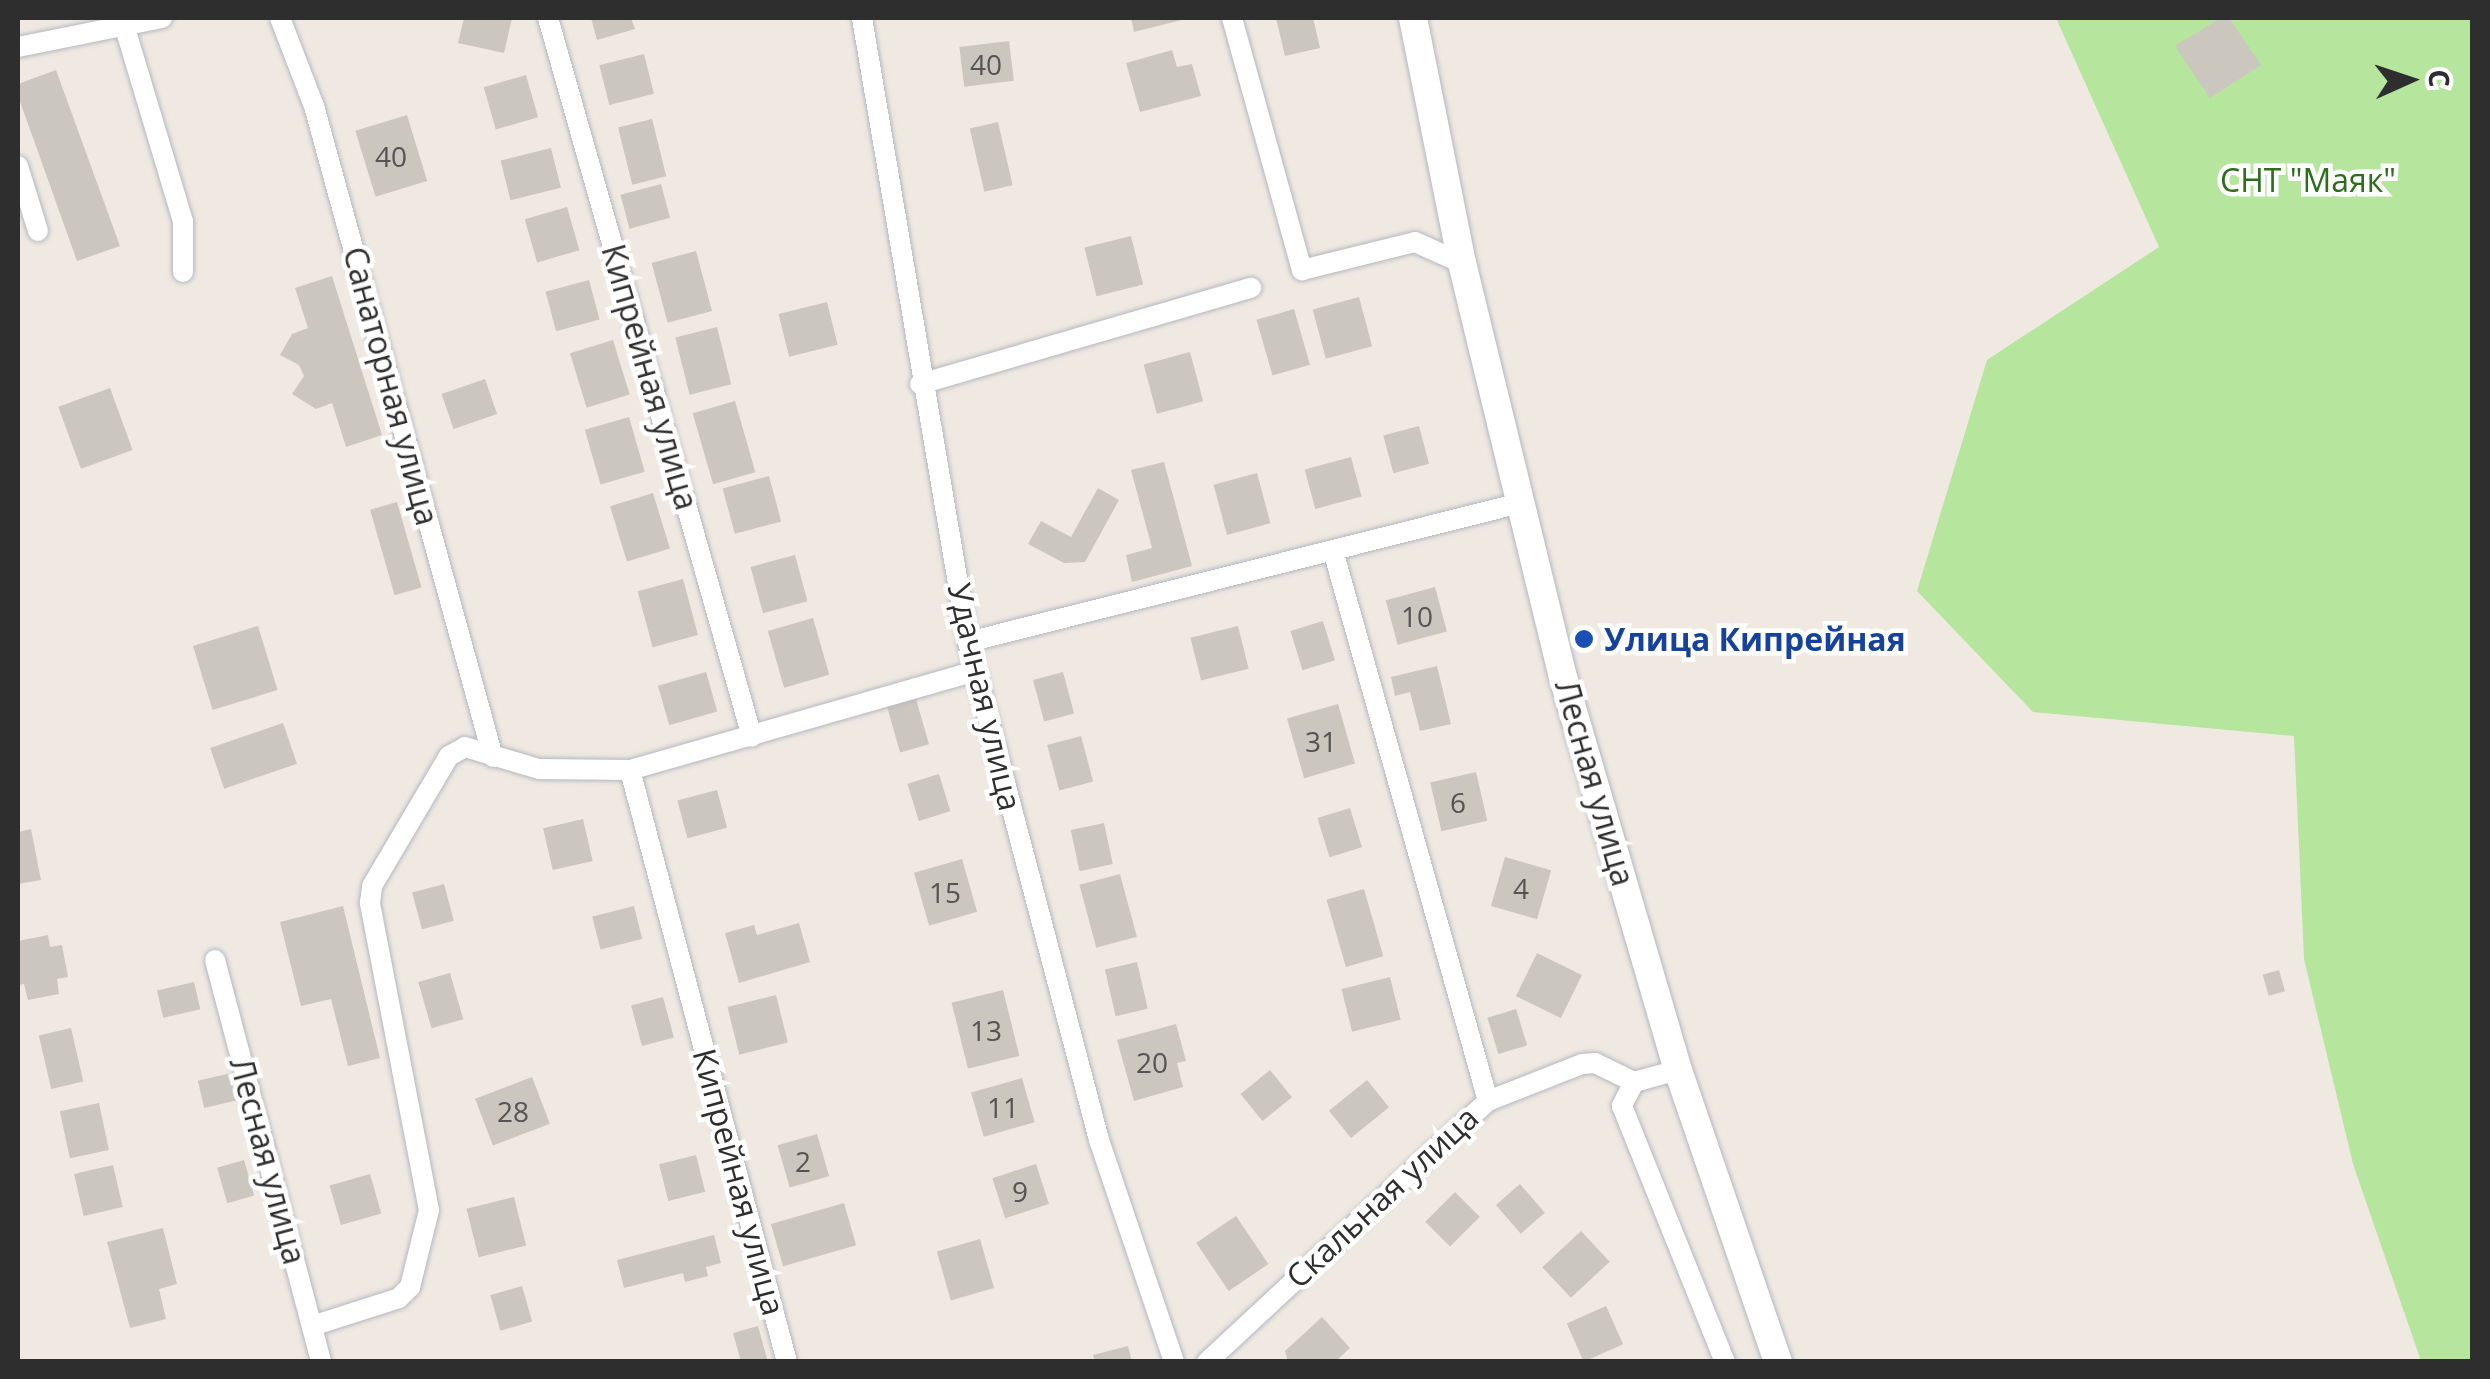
<!DOCTYPE html>
<meta charset="utf-8">
<style>
body{margin:0}
#map{position:relative;width:2490px;height:1379px;overflow:hidden;background:#efe9e1;font-family:"Open Sans",sans-serif}
div>[style]{position:absolute}
.green>*{inset:0;background:#b6e59e}
.building>*{inset:0;background:#cbc7bf;transform-origin:0 0}
.roads{filter:drop-shadow(0 0 2px #b4b7c1) drop-shadow(0 0 2px #b4b7c1)}
.minor>*{height:20px;margin:-10px;padding:0 10px;transform-origin:10px;border-radius:10px;background:#fff}
.secondary>*{height:28px;margin:-14px;padding:0 14px;transform-origin:14px;border-radius:14px;background:#fff}
.dots>*{width:28px;height:28px;translate:-50% -50%;box-sizing:border-box;border:5px solid #fff;border-radius:50%}
span{translate:-50% -50%;white-space:nowrap;text-align:center;line-height:1.15;-webkit-text-stroke:9px #fff;paint-order:stroke}
.number-label{font-size:28px;color:#555452}
.number-label span{-webkit-text-stroke-width:0}
.park-label{font-size:32px;color:#2c6e1b}
.street-label{font-size:32px;color:#2e2e2e}
.transit-label{font-size:32px;color:#164399;font-weight:700}
.left{translate:0 -50%;text-align:left}
.frame{position:absolute;inset:0;border:20px solid #2e2e2e;pointer-events:none}
.north{position:absolute;left:2360px;top:30px;width:100px;height:100px;-webkit-text-stroke:8px #fff;paint-order:stroke;rotate:87deg;font-size:28px;font-weight:700;line-height:40px;text-align:center;color:#2e2e2e}
.north::after{content:'';display:block;margin:auto;width:35px;height:45px;background:#2e2e2e;clip-path:polygon(50% 0,100% 100%,50% 72%,0 100%)}
</style>
<div id="map">
<div class="green">
<i style="clip-path:polygon(2056px 18px,2472px 18px,2472px 1361px,2421px 1361px,2353px 1164px,2304px 959px,2294px 736px,2033px 712px,1917px 591px,1987px 360px,2159px 247px)"></i>
</div>
<div class="building">
<i style="clip-path:polygon(464px 18px,512px 18px,504px 53px,458px 43px)"></i>
<i style="clip-path:polygon(591px 18px,631px 18px,635px 29px,597px 40px)"></i>
<i style="clip-path:polygon(1131px 18px,1186px 18px,1186px 19px,1134px 32px)"></i>
<i style="clip-path:polygon(1276px 18px,1313px 18px,1320px 48px,1285px 56px)"></i>
<i style="clip-path:polygon(2221px 18px,2229px 18px,2261px 65px,2210px 98px,2175px 46px)"></i>
<i style="left:1009px;top:41px;width:40px;height:50px;rotate:83deg"></i>
<i style="clip-path:polygon(1172px 50px,1177px 67px,1192px 64px,1201px 96px,1140px 112px,1126px 63px)"></i>
<i style="left:644px;top:54px;width:41px;height:46px;rotate:76deg"></i>
<i style="clip-path:polygon(56px 70px,120px 246px,77px 261px,18px 96px,18px 84px)"></i>
<i style="left:526px;top:75px;width:44px;height:44px;rotate:74deg"></i>
<i style="left:407px;top:115px;width:69px;height:54px;rotate:73deg"></i>
<i style="left:652px;top:119px;width:59px;height:35px;rotate:76deg"></i>
<i style="left:998px;top:122px;width:65px;height:29px;rotate:77deg"></i>
<i style="left:551px;top:148px;width:41px;height:52px;rotate:76deg"></i>
<i style="left:661px;top:184px;width:35px;height:42px;rotate:75deg"></i>
<i style="left:567px;top:207px;width:45px;height:44px;rotate:74deg"></i>
<i style="left:1131px;top:236px;width:50px;height:48px;rotate:76deg"></i>
<i style="left:696px;top:251px;width:62px;height:46px;rotate:75deg"></i>
<i style="clip-path:polygon(332px 276px,382px 435px,346px 447px,332px 403px,316px 409px,292px 394px,304px 376px,299px 365px,280px 355px,292px 334px,308px 328px,295px 288px)"></i>
<i style="left:589px;top:280px;width:41px;height:45px;rotate:75deg"></i>
<i style="left:1359px;top:297px;width:51px;height:48px;rotate:75deg"></i>
<i style="left:827px;top:302px;width:44px;height:50px;rotate:76deg"></i>
<i style="left:1294px;top:309px;width:58px;height:39px;rotate:74deg"></i>
<i style="left:717px;top:327px;width:59px;height:43px;rotate:76deg"></i>
<i style="left:613px;top:340px;width:57px;height:45px;rotate:73deg"></i>
<i style="left:1190px;top:352px;width:51px;height:48px;rotate:75deg"></i>
<i style="left:485px;top:379px;width:37px;height:46px;rotate:71deg"></i>
<i style="left:110px;top:388px;width:66px;height:55px;rotate:70deg"></i>
<i style="left:735px;top:401px;width:74px;height:44px;rotate:74deg"></i>
<i style="left:629px;top:417px;width:57px;height:46px;rotate:74deg"></i>
<i style="left:1419px;top:426px;width:39px;height:37px;rotate:75deg"></i>
<i style="left:1351px;top:457px;width:41px;height:48px;rotate:75deg"></i>
<i style="clip-path:polygon(1164px 462px,1192px 566px,1132px 582px,1126px 555px,1152px 548px,1131px 470px)"></i>
<i style="left:1257px;top:473px;width:52px;height:45px;rotate:75deg"></i>
<i style="left:769px;top:476px;width:47px;height:48px;rotate:75deg"></i>
<i style="clip-path:polygon(1098px 488px,1119px 500px,1085px 562px,1064px 563px,1028px 544px,1041px 521px,1071px 537px)"></i>
<i style="left:653px;top:493px;width:58px;height:45px;rotate:73deg"></i>
<i style="left:397px;top:502px;width:89px;height:28px;rotate:74deg"></i>
<i style="left:795px;top:555px;width:48px;height:46px;rotate:75deg"></i>
<i style="left:683px;top:579px;width:58px;height:47px;rotate:75deg"></i>
<i style="left:1435px;top:587px;width:46px;height:51px;rotate:75deg"></i>
<i style="left:813px;top:618px;width:59px;height:47px;rotate:74deg"></i>
<i style="left:1323px;top:621px;width:41px;height:34px;rotate:73deg"></i>
<i style="left:258px;top:626px;width:67px;height:68px;rotate:73deg"></i>
<i style="left:1238px;top:626px;width:44px;height:49px;rotate:76deg"></i>
<i style="clip-path:polygon(1437px 666px,1451px 724px,1420px 731px,1410px 692px,1395px 696px,1391px 677px)"></i>
<i style="left:706px;top:672px;width:41px;height:50px;rotate:74deg"></i>
<i style="left:1063px;top:672px;width:43px;height:31px;rotate:75deg"></i>
<i style="left:916px;top:699px;width:47px;height:30px;rotate:74deg"></i>
<i style="left:1338px;top:704px;width:62px;height:53px;rotate:74deg"></i>
<i style="left:283px;top:723px;width:43px;height:77px;rotate:71deg"></i>
<i style="left:1081px;top:736px;width:47px;height:35px;rotate:75deg"></i>
<i style="left:1476px;top:772px;width:50px;height:47px;rotate:77deg"></i>
<i style="left:939px;top:774px;width:39px;height:33px;rotate:73deg"></i>
<i style="left:717px;top:790px;width:39px;height:41px;rotate:75deg"></i>
<i style="left:1350px;top:808px;width:41px;height:34px;rotate:73deg"></i>
<i style="left:583px;top:819px;width:43px;height:41px;rotate:77deg"></i>
<i style="left:1104px;top:823px;width:42px;height:34px;rotate:78deg"></i>
<i style="clip-path:polygon(31px 829px,41px 880px,18px 884px,18px 832px)"></i>
<i style="left:1505px;top:857px;width:48px;height:51px;rotate:16deg"></i>
<i style="left:962px;top:859px;width:55px;height:50px;rotate:74deg"></i>
<i style="left:1120px;top:874px;width:65px;height:42px;rotate:75deg"></i>
<i style="left:444px;top:884px;width:38px;height:33px;rotate:75deg"></i>
<i style="left:1364px;top:889px;width:70px;height:39px;rotate:74deg"></i>
<i style="clip-path:polygon(343px 906px,380px 1058px,348px 1066px,331px 999px,301px 1006px,280px 922px)"></i>
<i style="left:634px;top:906px;width:34px;height:43px;rotate:76deg"></i>
<i style="clip-path:polygon(799px 923px,810px 962px,739px 983px,725px 933px,754px 925px,757px 935px)"></i>
<i style="clip-path:polygon(48px 935px,50px 947px,62px 945px,68px 977px,57px 979px,59px 994px,28px 1000px,24px 984px,18px 985px,18px 941px)"></i>
<i style="left:1537px;top:953px;width:50px;height:48px;rotate:26deg"></i>
<i style="left:1137px;top:962px;width:48px;height:33px;rotate:77deg"></i>
<i style="left:2279px;top:970px;width:22px;height:17px;rotate:74deg"></i>
<i style="left:450px;top:973px;width:48px;height:33px;rotate:74deg"></i>
<i style="left:1390px;top:977px;width:44px;height:50px;rotate:76deg"></i>
<i style="left:194px;top:982px;width:28px;height:38px;rotate:77deg"></i>
<i style="left:1003px;top:990px;width:68px;height:53px;rotate:76deg"></i>
<i style="left:776px;top:995px;width:49px;height:50px;rotate:76deg"></i>
<i style="left:663px;top:997px;width:42px;height:33px;rotate:75deg"></i>
<i style="left:1516px;top:1009px;width:38px;height:30px;rotate:73deg"></i>
<i style="clip-path:polygon(1176px 1024px,1186px 1061px,1177px 1063px,1183px 1087px,1134px 1101px,1117px 1040px)"></i>
<i style="left:71px;top:1028px;width:55px;height:33px;rotate:77deg"></i>
<i style="left:1270px;top:1070px;width:35px;height:38px;rotate:51deg"></i>
<i style="left:231px;top:1073px;width:28px;height:34px;rotate:77deg"></i>
<i style="left:532px;top:1077px;width:50px;height:61px;rotate:69deg"></i>
<i style="left:1022px;top:1078px;width:46px;height:53px;rotate:74deg"></i>
<i style="left:1367px;top:1080px;width:35px;height:49px;rotate:51deg"></i>
<i style="left:99px;top:1103px;width:48px;height:40px;rotate:78deg"></i>
<i style="left:817px;top:1134px;width:44px;height:41px;rotate:74deg"></i>
<i style="left:696px;top:1155px;width:38px;height:38px;rotate:76deg"></i>
<i style="left:244px;top:1160px;width:37px;height:28px;rotate:74deg"></i>
<i style="left:1036px;top:1164px;width:42px;height:46px;rotate:72deg"></i>
<i style="left:113px;top:1165px;width:43px;height:40px;rotate:77deg"></i>
<i style="left:370px;top:1174px;width:41px;height:42px;rotate:74deg"></i>
<i style="left:1520px;top:1184px;width:38px;height:32px;rotate:49deg"></i>
<i style="left:1455px;top:1192px;width:35px;height:42px;rotate:45deg"></i>
<i style="left:514px;top:1197px;width:50px;height:49px;rotate:76deg"></i>
<i style="left:844px;top:1203px;width:44px;height:76px;rotate:74deg"></i>
<i style="left:1236px;top:1216px;width:58px;height:48px;rotate:56deg"></i>
<i style="clip-path:polygon(163px 1228px,177px 1284px,159px 1289px,166px 1319px,130px 1328px,107px 1242px)"></i>
<i style="left:1581px;top:1231px;width:42px;height:53px;rotate:47deg"></i>
<i style="clip-path:polygon(714px 1235px,721px 1263px,706px 1267px,708px 1276px,685px 1282px,683px 1273px,624px 1288px,617px 1260px)"></i>
<i style="left:980px;top:1239px;width:51px;height:45px;rotate:74deg"></i>
<i style="left:522px;top:1286px;width:37px;height:33px;rotate:74deg"></i>
<i style="left:1606px;top:1306px;width:42px;height:43px;rotate:66deg"></i>
<i style="clip-path:polygon(1322px 1317px,1350px 1348px,1335px 1362px,1288px 1362px,1285px 1351px)"></i>
<i style="clip-path:polygon(758px 1326px,768px 1362px,741px 1362px,733px 1333px)"></i>
<i style="clip-path:polygon(1128px 1346px,1132px 1362px,1095px 1362px,1093px 1355px)"></i>
</div>
<div class="roads">
<div class="minor">
<i style="left:122px;top:18px;width:212px;rotate:73.3deg"></i>
<i style="left:183px;top:221px;width:51px;rotate:90deg"></i>
<i style="left:280px;top:18px;width:94px;rotate:68.9deg"></i>
<i style="left:314px;top:106px;width:675px;rotate:74.63deg"></i>
<i style="left:548px;top:18px;width:747px;rotate:74.16deg"></i>
<i style="left:862px;top:18px;width:633px;rotate:80.36deg"></i>
<i style="left:968px;top:642px;width:515px;rotate:75.26deg"></i>
<i style="left:1099px;top:1140px;width:234px;rotate:71.3deg"></i>
<i style="left:1232px;top:18px;width:262px;rotate:74.5deg"></i>
<i style="left:1302px;top:270px;width:116px;rotate:-13.9deg"></i>
<i style="left:1415px;top:242px;width:51px;rotate:24.1deg"></i>
<i style="left:18px;top:47px;width:147px;rotate:-11.4deg"></i>
<i style="left:18px;top:166px;width:68px;rotate:72.9deg"></i>
<i style="left:920px;top:384px;width:345px;rotate:-16.2deg"></i>
<i style="left:1334px;top:554px;width:568px;rotate:74.28deg"></i>
<i style="left:968px;top:642px;width:569px;rotate:-14.13deg"></i>
<i style="left:630px;top:770px;width:612px;rotate:75.15deg"></i>
<i style="left:215px;top:960px;width:416px;rotate:75.2deg"></i>
<i style="left:1634px;top:1082px;width:27px;rotate:117deg"></i>
<i style="left:1622px;top:1106px;width:276px;rotate:68.1deg"></i>
<i style="left:312px;top:1326px;width:91px;rotate:-17.8deg"></i>
<i style="left:399px;top:1298px;width:16px;rotate:-45deg"></i>
<i style="left:410px;top:1287px;width:79px;rotate:-76.1deg"></i>
<i style="left:429px;top:1210px;width:313px;rotate:-100.9deg"></i>
<i style="left:370px;top:903px;width:17px;rotate:-83deg"></i>
<i style="left:372px;top:886px;width:151px;rotate:-59.4deg"></i>
<i style="left:449px;top:756px;width:18px;rotate:-29deg"></i>
<i style="left:465px;top:747px;width:77px;rotate:16.6deg"></i>
<i style="left:539px;top:769px;width:91px;rotate:0.6deg"></i>
<i style="left:630px;top:770px;width:359px;rotate:-16deg"></i>
<i style="left:1207px;top:1362px;width:384px;rotate:-42.9deg"></i>
<i style="left:1488px;top:1101px;width:101px;rotate:-21.5deg"></i>
<i style="left:1582px;top:1064px;width:13px;rotate:-4deg"></i>
<i style="left:1595px;top:1063px;width:43px;rotate:26deg"></i>
<i style="left:1634px;top:1082px;width:46px;rotate:-15.3deg"></i>
</div>
<div class="secondary">
<i style="left:1413px;top:18px;width:250px;rotate:78.7deg"></i>
<i style="left:1462px;top:263px;width:426px;rotate:76.3deg"></i>
<i style="left:1563px;top:677px;width:409px;rotate:73.7deg"></i>
<i style="left:1678px;top:1070px;width:309px;rotate:71.1deg"></i>
</div>
</div>
<div class="dots">
<i style="left:1584px;top:639px;background:#1a4fb4"></i>
</div>
<div class="number-label">
<span style="left:986px;top:64px">40</span>
<span style="left:391px;top:156px">40</span>
<span style="left:1417px;top:616px">10</span>
<span style="left:1321px;top:741px">31</span>
<span style="left:1458px;top:802px">6</span>
<span style="left:1521px;top:888px">4</span>
<span style="left:945px;top:892px">15</span>
<span style="left:986px;top:1030px">13</span>
<span style="left:1152px;top:1062px">20</span>
<span style="left:1003px;top:1107px">11</span>
<span style="left:513px;top:1111px">28</span>
<span style="left:803px;top:1161px">2</span>
<span style="left:1020px;top:1191px">9</span>
</div>
<div class="park-label">
<span style="left:2308px;top:180px">СНТ "Маяк"</span>
</div>
<div class="street-label">
<span style="left:650px;top:377px;rotate:74deg">Кипрейная улица</span>
<span style="left:391px;top:386px;rotate:75deg">Санаторная улица</span>
<span style="left:985px;top:697px;rotate:77deg">Удачная улица</span>
<span style="left:1595px;top:783px;rotate:74deg">Лесная улица</span>
<span style="left:268px;top:1161px;rotate:75deg">Лесная улица</span>
<span style="left:739px;top:1182px;rotate:75deg">Кипрейная улица</span>
<span style="left:1382px;top:1197px;rotate:-43deg">Скальная улица</span>
</div>
<div class="transit-label">
<span class="left" style="left:1604px;top:639px">Улица Кипрейная</span>
</div>
<div class="frame"></div>
<div class="north">С</div>
</div>
